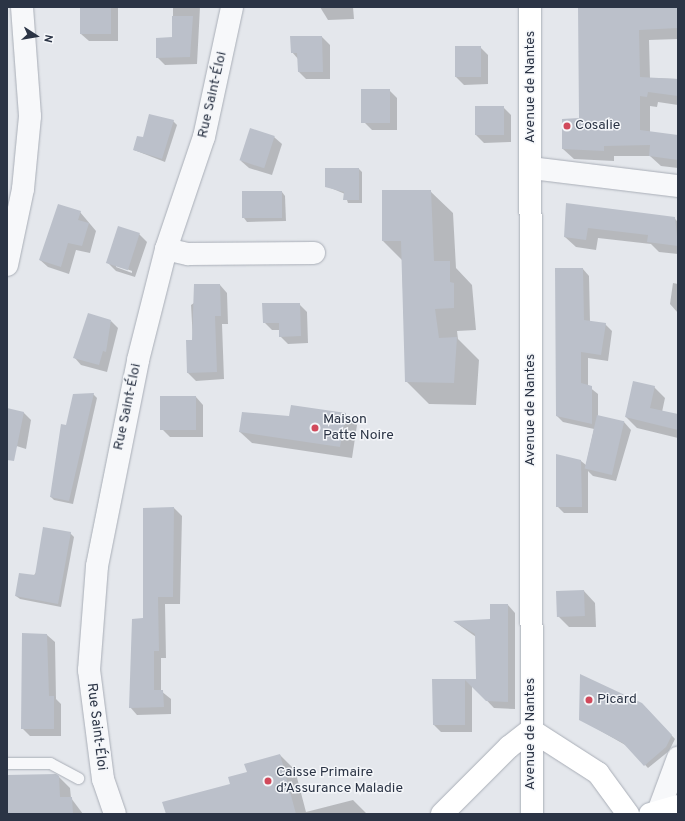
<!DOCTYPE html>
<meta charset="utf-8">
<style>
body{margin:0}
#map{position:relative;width:685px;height:821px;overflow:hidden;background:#e4e7ec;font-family:Overpass,sans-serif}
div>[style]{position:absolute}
.shadow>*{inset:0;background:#0003}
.building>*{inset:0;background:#bbc0ca;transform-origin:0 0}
.roads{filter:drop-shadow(0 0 1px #a9aeb7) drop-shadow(0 0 1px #a9aeb7)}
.lane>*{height:11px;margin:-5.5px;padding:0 5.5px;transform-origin:5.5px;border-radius:5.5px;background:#f7f8fa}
.street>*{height:22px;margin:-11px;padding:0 11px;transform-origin:11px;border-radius:11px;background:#f7f8fa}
.secondary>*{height:22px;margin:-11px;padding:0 11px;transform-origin:11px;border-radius:11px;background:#fff}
.dots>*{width:11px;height:11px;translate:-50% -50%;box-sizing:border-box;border:2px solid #f4f6f9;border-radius:50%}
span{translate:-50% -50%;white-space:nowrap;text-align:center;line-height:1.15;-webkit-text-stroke:3px #f4f6f9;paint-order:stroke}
.street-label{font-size:14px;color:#2b3445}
.poi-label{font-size:14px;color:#2b3445}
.left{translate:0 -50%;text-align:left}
.frame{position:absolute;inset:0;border:8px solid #2b3445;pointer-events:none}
.north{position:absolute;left:16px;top:16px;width:40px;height:40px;-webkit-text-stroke:3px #f4f6f9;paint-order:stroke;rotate:102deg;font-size:11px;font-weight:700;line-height:16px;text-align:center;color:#2b3445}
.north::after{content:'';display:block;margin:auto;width:14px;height:18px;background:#2b3445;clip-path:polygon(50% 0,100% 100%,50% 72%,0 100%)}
</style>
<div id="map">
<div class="shadow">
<i style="clip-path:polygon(80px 7px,118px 7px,118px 41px,89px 41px,81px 34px)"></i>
<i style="clip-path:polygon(173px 7px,200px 7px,197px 64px,165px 65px,157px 57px,173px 38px)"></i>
<i style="clip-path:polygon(320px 7px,353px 7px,354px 19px,328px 20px)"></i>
<i style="clip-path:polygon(579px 7px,678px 7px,678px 39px,649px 40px,650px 78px,678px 79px,678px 105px,658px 102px,657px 107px,650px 106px,650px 133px,678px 136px,678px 168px,661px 166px,650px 156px,614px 156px,614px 161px,574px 159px,563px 149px,580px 119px)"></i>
<i style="clip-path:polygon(322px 37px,330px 45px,330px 79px,306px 79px,298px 71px,298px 59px,292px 52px)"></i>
<i style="clip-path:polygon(481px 48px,488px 55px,488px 84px,464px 85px,456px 77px)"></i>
<i style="clip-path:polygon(389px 90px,397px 98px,397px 130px,372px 130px,364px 122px)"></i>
<i style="clip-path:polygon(503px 107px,511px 115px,511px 142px,484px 143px,476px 135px)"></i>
<i style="clip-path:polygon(173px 121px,177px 125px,165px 162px,134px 150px,143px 138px)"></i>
<i style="clip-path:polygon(274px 137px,282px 144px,272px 175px,249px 168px,241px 161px)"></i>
<i style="clip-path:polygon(359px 169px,362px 172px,362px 203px,348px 203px,345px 194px,326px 186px)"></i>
<i style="clip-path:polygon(430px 191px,453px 213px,456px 268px,472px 285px,476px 330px,457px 331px,458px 339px,479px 360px,476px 405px,429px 404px,406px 381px,402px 260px,383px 241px)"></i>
<i style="clip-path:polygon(282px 192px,285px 196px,286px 221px,247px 222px,244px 218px)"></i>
<i style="clip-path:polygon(567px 204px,674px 218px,678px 222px,678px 254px,659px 252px,651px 244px,598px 238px,596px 250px,576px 247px,565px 237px)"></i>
<i style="clip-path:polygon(80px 212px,96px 231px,90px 253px,76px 250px,69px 274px,48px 267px,40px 260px)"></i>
<i style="clip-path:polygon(evenodd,139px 234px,147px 242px,135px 277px,116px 271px,108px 263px,139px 234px,116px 265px,132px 271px,132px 273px,116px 267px,116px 265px)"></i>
<i style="clip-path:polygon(583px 269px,589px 276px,590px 322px,605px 324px,612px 331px,608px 361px,588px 358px,588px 386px,598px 394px,598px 416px,624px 422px,631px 430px,616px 481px,593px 476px,588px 471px,588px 513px,564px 513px,557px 506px,581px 461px,586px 465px,594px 429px,563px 422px,556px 415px)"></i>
<i style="clip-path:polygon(673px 283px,678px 284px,678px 313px,670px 304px)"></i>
<i style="clip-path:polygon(220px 285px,227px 293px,228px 324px,222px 324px,224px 379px,196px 381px,188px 373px,187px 341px,193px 341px,191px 305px)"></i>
<i style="clip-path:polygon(299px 304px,307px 312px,308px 343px,288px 344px,280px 336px,280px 330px,272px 330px,264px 322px)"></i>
<i style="clip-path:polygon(111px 321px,118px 328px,107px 372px,81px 365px,74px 357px)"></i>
<i style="clip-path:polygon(654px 387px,665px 398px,662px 412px,678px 415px,678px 438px,637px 428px,626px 417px)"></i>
<i style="clip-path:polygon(93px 394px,97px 398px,73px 504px,54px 500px,51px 497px,67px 426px)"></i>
<i style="clip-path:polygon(196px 397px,203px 405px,203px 437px,170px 437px,162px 429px)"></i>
<i style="clip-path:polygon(7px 412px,24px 413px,31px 420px,26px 449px,7px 443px)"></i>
<i style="clip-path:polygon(345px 414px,357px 425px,352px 458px,252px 443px,240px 432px,290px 418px)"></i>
<i style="clip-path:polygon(174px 508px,182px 516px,180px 604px,165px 604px,166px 658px,161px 658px,161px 691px,171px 699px,171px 714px,137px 715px,130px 707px,144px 619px,144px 509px)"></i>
<i style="clip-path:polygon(70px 533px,74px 537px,61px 607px,20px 599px,16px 596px)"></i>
<i style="clip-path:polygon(584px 591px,595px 603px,596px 627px,569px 627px,558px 616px)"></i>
<i style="clip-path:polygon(508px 605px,515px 613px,515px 709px,494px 708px,472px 685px,472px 732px,441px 732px,434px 725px,433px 680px,477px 680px,476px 637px,455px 622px,491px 620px)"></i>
<i style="clip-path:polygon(47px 635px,55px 642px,56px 699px,61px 704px,61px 736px,30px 736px,22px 728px)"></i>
<i style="clip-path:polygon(646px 708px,675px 739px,669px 751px,648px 768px,627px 746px,580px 719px)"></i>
<i style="clip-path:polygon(280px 755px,295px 770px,306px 812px,353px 800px,367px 814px,167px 814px,231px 785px)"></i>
<i style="clip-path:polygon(7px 776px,59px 777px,70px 788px,71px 798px,83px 814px,7px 814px)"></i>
</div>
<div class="building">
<i style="left:80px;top:7px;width:31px;height:27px"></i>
<i style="clip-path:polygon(578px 7px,678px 7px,678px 28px,639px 30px,640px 77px,678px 79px,678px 96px,648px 92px,647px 97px,640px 96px,640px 130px,678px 135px,678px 160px,649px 156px,650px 145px,604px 146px,604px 151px,562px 149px,562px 119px,579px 118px)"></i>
<i style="clip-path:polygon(172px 16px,193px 16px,190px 57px,156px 58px,156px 38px,172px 37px)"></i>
<i style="clip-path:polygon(290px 36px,322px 36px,323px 72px,298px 72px,297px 53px,291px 53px)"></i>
<i style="left:481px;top:46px;width:31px;height:26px;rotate:90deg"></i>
<i style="left:361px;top:89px;width:29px;height:34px"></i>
<i style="left:504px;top:106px;width:29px;height:29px;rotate:90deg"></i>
<i style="clip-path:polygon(149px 114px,174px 120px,162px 159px,133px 150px,137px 136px,143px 137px)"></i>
<i style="left:250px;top:128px;width:26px;height:34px;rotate:18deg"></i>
<i style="clip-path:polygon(325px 168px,359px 168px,359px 200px,343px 200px,344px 192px,325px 187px)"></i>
<i style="clip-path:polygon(382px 190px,431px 190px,434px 261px,450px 261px,450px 282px,454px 283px,454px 308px,435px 309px,439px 338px,457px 337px,454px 383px,405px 382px,401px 241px,382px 241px)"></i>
<i style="left:282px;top:191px;width:27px;height:40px;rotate:90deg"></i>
<i style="clip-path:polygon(566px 203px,675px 217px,678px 246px,647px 242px,648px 235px,588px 228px,586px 240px,564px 237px)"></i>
<i style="clip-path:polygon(58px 204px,81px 211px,78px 220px,89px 223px,82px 246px,68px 243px,61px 267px,39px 260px)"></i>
<i style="left:118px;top:226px;width:23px;height:39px;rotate:18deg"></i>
<i style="clip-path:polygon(555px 268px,583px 268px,584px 320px,606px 323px,601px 355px,581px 352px,581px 383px,592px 386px,592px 424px,556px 416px)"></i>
<i style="clip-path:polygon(194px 284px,220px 284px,221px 316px,215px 316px,217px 372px,187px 373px,186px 340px,192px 340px)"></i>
<i style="clip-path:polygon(262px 303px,300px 303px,301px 336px,279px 337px,279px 323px,263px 323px)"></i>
<i style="clip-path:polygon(88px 313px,111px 320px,106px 352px,103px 351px,99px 365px,73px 358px)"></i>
<i style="clip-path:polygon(633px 381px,655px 386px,650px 408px,678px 414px,678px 430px,625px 417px)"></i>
<i style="clip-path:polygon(94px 393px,69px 501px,50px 497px,61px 424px,66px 425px,73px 394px)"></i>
<i style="left:160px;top:396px;width:36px;height:34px"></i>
<i style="clip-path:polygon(291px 405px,346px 413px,340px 447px,239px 432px,242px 412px,289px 416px)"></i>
<i style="clip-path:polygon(7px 408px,24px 412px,14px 461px,7px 460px)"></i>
<i style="left:597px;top:415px;width:28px;height:55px;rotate:13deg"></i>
<i style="clip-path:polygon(556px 454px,581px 460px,582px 507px,556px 507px)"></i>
<i style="clip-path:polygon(174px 507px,173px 597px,158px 597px,159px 651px,154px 651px,154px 690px,163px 690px,164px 707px,129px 708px,132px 619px,143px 618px,143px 508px)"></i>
<i style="clip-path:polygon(43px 527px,71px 532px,58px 604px,15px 596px,19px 573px,35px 575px)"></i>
<i style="left:584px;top:590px;width:26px;height:28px;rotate:88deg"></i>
<i style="clip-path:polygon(490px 604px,508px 604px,508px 702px,486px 701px,465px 680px,465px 725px,433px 725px,432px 679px,476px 679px,475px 634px,453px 621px,490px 619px)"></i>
<i style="clip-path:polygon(22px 633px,47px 634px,49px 696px,54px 696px,54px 729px,21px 729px)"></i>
<i style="clip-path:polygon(580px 674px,642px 703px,672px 735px,666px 747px,644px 766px,623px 743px,579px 720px)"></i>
<i style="clip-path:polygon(280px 754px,296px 814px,166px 814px,162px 802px,230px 784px,228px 777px,247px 772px,244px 764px)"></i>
<i style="clip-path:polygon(56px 774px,59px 776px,60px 797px,72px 797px,73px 814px,7px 814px,7px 775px)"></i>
</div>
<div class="roads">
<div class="lane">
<i style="left:7px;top:763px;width:43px"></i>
<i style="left:50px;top:763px;width:32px;rotate:28deg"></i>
</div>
<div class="street">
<i style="left:531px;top:168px;width:148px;rotate:7deg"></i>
<i style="left:166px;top:249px;width:23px;rotate:13deg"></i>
<i style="left:188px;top:254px;width:126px;rotate:-0.5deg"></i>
<i style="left:7px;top:265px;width:78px;rotate:-78.1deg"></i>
<i style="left:23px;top:189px;width:73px;rotate:-84.5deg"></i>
<i style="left:30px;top:116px;width:109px;rotate:-94.2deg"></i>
<i style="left:658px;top:812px;width:58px;rotate:-69.7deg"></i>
<i style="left:115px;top:814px;width:37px;rotate:-109deg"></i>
<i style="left:103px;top:779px;width:110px;rotate:-97.3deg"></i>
<i style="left:89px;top:670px;width:104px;rotate:-85.6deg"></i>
<i style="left:97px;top:566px;width:210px;rotate:-78.7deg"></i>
<i style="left:138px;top:360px;width:114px;rotate:-75.8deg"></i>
<i style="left:166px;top:249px;width:118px;rotate:-71.3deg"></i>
<i style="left:204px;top:137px;width:133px;rotate:-77.8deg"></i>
</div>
<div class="secondary">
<i style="left:530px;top:7px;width:807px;rotate:89.86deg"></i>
<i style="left:531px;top:730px;width:80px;rotate:32.7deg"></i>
<i style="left:598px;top:773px;width:51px;rotate:53.8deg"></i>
<i style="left:442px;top:814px;width:95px;rotate:-45deg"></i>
<i style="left:509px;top:747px;width:28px;rotate:-38deg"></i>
<i style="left:650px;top:814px;width:29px;rotate:-16deg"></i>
</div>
</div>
<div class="dots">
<i style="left:567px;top:126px;background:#d1495b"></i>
<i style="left:315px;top:428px;background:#d1495b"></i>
<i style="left:589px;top:700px;background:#d1495b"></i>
<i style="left:268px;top:781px;background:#d1495b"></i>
</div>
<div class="street-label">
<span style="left:531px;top:87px;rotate:-90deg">Avenue de Nantes</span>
<span style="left:213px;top:95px;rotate:-77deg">Rue Saint-Éloi</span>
<span style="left:128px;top:407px;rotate:-78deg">Rue Saint-Éloi</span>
<span style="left:531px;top:410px;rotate:-90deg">Avenue de Nantes</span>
<span style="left:96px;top:727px;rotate:83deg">Rue Saint-Éloi</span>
<span style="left:531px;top:734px;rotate:-90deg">Avenue de Nantes</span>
</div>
<div class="poi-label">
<span class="left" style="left:575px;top:126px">Cosalie</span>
<span class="left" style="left:323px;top:428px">Maison<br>Patte Noire</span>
<span class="left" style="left:597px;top:700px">Picard</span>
<span class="left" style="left:276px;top:781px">Caisse Primaire<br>d’Assurance Maladie</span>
</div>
<div class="frame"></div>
<div class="north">N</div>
</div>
